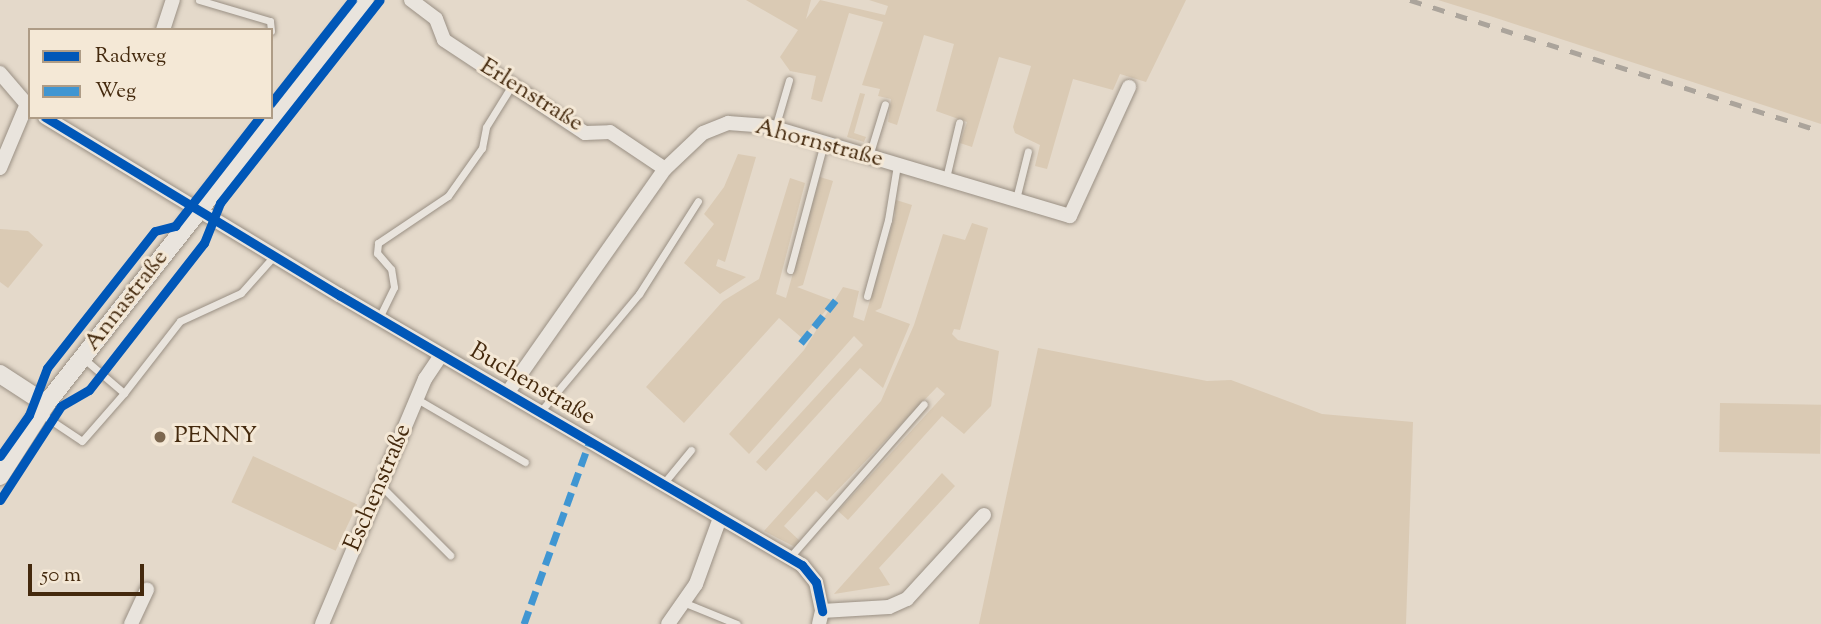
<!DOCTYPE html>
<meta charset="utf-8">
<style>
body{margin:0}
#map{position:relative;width:1821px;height:624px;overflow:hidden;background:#e4d9ca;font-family:"Sorts Mill Goudy",serif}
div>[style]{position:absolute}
.green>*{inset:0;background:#dacab4;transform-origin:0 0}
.roads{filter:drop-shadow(0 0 2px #9a9084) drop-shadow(0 0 2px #9a9084)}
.service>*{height:7px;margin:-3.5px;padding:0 3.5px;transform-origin:3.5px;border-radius:3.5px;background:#e9e4dd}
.minor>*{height:14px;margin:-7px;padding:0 7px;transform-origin:7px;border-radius:7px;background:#e9e4dd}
.tertiary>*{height:18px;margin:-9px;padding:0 9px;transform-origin:9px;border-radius:9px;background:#e9e4dd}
.rail>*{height:4.5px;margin-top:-2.25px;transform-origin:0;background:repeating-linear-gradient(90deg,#aba49b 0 12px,transparent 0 24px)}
.quiet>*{height:7px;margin-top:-3.5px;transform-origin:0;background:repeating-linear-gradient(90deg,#4096d2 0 14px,transparent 0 21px)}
.cycleway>*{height:9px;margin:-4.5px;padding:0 4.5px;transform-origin:4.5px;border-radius:4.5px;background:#0057b8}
.dots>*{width:19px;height:19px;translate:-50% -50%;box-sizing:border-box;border:4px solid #f4e8d6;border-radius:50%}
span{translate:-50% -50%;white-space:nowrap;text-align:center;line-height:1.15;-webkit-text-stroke:6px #f4e8d6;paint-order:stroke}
.street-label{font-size:24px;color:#44290d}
.poi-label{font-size:24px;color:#44290d}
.left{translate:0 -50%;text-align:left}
.legend{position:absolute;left:28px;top:28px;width:245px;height:91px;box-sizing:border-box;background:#f4e8d6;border:2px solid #ae9c86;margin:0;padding:9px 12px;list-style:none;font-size:21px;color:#44290d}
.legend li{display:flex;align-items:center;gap:14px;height:35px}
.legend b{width:35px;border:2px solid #ae9c86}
.scale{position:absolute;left:28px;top:564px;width:116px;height:32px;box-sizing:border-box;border:4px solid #44290d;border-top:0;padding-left:9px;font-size:21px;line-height:24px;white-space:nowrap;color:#44290d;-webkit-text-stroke:5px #f4e8d6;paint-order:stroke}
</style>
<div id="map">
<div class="green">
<i style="clip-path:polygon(746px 0,811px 0,806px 19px,820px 0,885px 15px,888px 6px,869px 0,1186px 0,1146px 82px,1120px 74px,1113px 90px,1073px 79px,1047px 169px,1035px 166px,1040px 145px,1015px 133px,1013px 127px,1031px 66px,999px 57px,972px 147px,960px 143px,967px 122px,936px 111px,954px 44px,924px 35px,897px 125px,888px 122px,891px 99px,878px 96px,880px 89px,862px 85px,883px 22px,849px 13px,822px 102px,811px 99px,816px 76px,790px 71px,780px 57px,798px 30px)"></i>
<i style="clip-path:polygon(1438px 0,1821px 0,1821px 124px,1490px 16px)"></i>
<i style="clip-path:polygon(860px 93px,865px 94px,854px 133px,866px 137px,864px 142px,847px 137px)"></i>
<i style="clip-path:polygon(738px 154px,756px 157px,725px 262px,718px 259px,716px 266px,746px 277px,720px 294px,684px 263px,714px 224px,704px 214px,724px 187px)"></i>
<i style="clip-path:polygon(820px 177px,833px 181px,803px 285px,797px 287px,834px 301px,802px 338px,779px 318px,684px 423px,646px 387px,723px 301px,759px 279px,790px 178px,805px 183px,776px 294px,786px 298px)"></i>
<i style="clip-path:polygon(893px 199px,912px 205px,881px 308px,875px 311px,910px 324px,883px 388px,860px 368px,766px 471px,756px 462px,863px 345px,854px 336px,749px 454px,729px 434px,804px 350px,843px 287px,859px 291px,853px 317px,864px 321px,895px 215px)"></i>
<i style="clip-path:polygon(972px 223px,988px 228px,960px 330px,954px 329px,952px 334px,958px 340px,999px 351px,991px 406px,964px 434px,942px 416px,848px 520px,838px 511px,945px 394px,937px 387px,827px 501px,816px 491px,784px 526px,800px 541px,795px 547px,764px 531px,881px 401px,914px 325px,943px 234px,965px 240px)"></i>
<i style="clip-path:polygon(0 229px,28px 231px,43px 245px,8px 288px,0 282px)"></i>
<i style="clip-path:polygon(1038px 348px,1207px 381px,1231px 380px,1322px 414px,1413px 422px,1406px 624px,979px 624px)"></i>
<i style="left:1720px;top:403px;width:101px;height:49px;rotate:1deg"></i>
<i style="left:253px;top:456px;width:115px;height:51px;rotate:25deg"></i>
<i style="clip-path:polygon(942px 473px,955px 486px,879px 568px,890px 585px,834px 594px)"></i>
</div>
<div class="roads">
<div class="service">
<i style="left:199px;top:0;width:74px;rotate:16.5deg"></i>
<i style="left:270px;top:21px;width:10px;rotate:84deg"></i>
<i style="left:775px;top:128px;width:50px;rotate:-73.7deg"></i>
<i style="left:869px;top:156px;width:54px;rotate:-72.9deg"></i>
<i style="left:946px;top:178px;width:57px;rotate:-76.7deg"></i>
<i style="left:1016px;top:199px;width:49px;rotate:-76deg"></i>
<i style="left:790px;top:270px;width:131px;rotate:-75deg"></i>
<i style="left:867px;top:296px;width:79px;rotate:-74.6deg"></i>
<i style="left:888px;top:220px;width:56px;rotate:-80.7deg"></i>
<i style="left:379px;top:318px;width:34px;rotate:-64deg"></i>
<i style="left:394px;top:287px;width:18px;rotate:-99deg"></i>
<i style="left:391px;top:269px;width:21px;rotate:-131deg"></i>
<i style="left:377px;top:253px;width:10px;rotate:-84deg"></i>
<i style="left:378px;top:243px;width:84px;rotate:-33.9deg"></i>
<i style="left:448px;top:196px;width:59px;rotate:-54.7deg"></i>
<i style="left:482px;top:148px;width:21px;rotate:-79deg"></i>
<i style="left:486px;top:127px;width:49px;rotate:-58.2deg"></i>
<i style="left:83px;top:358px;width:54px;rotate:40.5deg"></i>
<i style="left:124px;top:393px;width:91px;rotate:-52.1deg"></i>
<i style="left:180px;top:321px;width:67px;rotate:-24.7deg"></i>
<i style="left:241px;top:293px;width:50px;rotate:-48.3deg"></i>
<i style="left:417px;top:399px;width:125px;rotate:30.3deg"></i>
<i style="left:540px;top:412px;width:154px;rotate:-50deg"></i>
<i style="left:639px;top:294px;width:110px;rotate:-57.6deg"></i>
<i style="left:40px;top:413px;width:50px;rotate:33.7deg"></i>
<i style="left:82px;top:441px;width:64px;rotate:-48.8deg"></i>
<i style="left:663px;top:484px;width:44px;rotate:-50.5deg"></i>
<i style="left:381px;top:486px;width:98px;rotate:45deg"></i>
<i style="left:790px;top:557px;width:203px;rotate:-48.8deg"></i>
<i style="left:683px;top:602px;width:58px;rotate:22.2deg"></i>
</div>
<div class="minor">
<i style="left:411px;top:0;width:31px;rotate:37deg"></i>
<i style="left:436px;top:19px;width:22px;rotate:69deg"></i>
<i style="left:444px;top:40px;width:169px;rotate:33.4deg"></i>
<i style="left:585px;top:133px;width:25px;rotate:-2deg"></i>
<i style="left:610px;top:132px;width:66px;rotate:33.9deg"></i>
<i style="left:163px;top:30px;width:32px;rotate:-72deg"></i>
<i style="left:0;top:73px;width:46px;rotate:49.4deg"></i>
<i style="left:45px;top:117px;width:344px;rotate:31.2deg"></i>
<i style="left:339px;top:295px;width:536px;rotate:30.25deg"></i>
<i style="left:802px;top:565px;width:22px;rotate:51deg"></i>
<i style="left:816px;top:582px;width:30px;rotate:78deg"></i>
<i style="left:0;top:168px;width:67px;rotate:-67.2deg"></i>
<i style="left:508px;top:392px;width:273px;rotate:-54.9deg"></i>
<i style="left:665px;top:169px;width:52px;rotate:-43.5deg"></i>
<i style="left:703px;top:133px;width:27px;rotate:-22deg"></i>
<i style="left:728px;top:123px;width:40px;rotate:4.3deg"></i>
<i style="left:768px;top:126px;width:315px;rotate:16.6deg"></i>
<i style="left:1070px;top:216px;width:142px;rotate:-65.4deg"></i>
<i style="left:131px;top:624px;width:38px;rotate:-65deg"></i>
<i style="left:322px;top:624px;width:266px;rotate:-67.2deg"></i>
<i style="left:425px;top:379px;width:29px;rotate:-56deg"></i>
<i style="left:668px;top:624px;width:49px;rotate:-55deg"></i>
<i style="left:696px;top:584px;width:70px;rotate:-70deg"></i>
<i style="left:819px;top:624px;width:13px;rotate:-77deg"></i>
<i style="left:822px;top:611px;width:67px;rotate:-3.4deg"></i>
<i style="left:889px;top:607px;width:20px;rotate:-24deg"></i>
<i style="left:907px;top:599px;width:114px;rotate:-47.5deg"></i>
</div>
<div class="tertiary">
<i style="left:0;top:374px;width:55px;rotate:33.1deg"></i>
<i style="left:0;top:476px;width:85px;rotate:-57.4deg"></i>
<i style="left:46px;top:404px;width:515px;rotate:-51.71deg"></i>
</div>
</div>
<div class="rail">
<i style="left:1410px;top:0;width:431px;rotate:17.7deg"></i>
</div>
<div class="quiet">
<i style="left:801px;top:343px;width:55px;rotate:-50.9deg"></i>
<i style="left:524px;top:624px;width:195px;rotate:-70.2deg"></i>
</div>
<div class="cycleway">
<i style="left:271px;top:103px;width:131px;rotate:-51.8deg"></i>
<i style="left:45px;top:117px;width:344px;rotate:31.2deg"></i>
<i style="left:339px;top:295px;width:536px;rotate:30.25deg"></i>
<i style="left:802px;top:565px;width:22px;rotate:51deg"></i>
<i style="left:816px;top:582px;width:30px;rotate:78deg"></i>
<i style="left:0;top:456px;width:50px;rotate:-54.7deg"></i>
<i style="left:29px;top:415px;width:50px;rotate:-69deg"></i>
<i style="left:47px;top:368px;width:174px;rotate:-51.8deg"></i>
<i style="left:155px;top:231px;width:21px;rotate:-14deg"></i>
<i style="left:175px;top:226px;width:138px;rotate:-52.1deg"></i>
<i style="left:0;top:500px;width:112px;rotate:-57deg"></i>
<i style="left:61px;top:406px;width:32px;rotate:-30deg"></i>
<i style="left:89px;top:390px;width:187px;rotate:-52deg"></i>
<i style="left:204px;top:243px;width:43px;rotate:-68.2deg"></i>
<i style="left:220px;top:203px;width:258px;rotate:-51.8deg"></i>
</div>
<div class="dots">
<i style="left:160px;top:437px;background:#7c674f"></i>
</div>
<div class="street-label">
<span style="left:531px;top:96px;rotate:32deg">Erlenstraße</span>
<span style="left:819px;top:144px;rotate:15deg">Ahornstraße</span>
<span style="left:127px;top:301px;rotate:-52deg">Annastraße</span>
<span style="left:532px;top:385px;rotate:30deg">Buchenstraße</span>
<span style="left:379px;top:488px;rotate:-67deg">Eschenstraße</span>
</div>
<div class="poi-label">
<span class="left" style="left:174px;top:437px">PENNY</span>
</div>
<ul class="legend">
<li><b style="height:9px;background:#0057b8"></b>Radweg</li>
<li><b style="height:9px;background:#4096d2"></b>Weg</li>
</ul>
<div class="scale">50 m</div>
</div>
